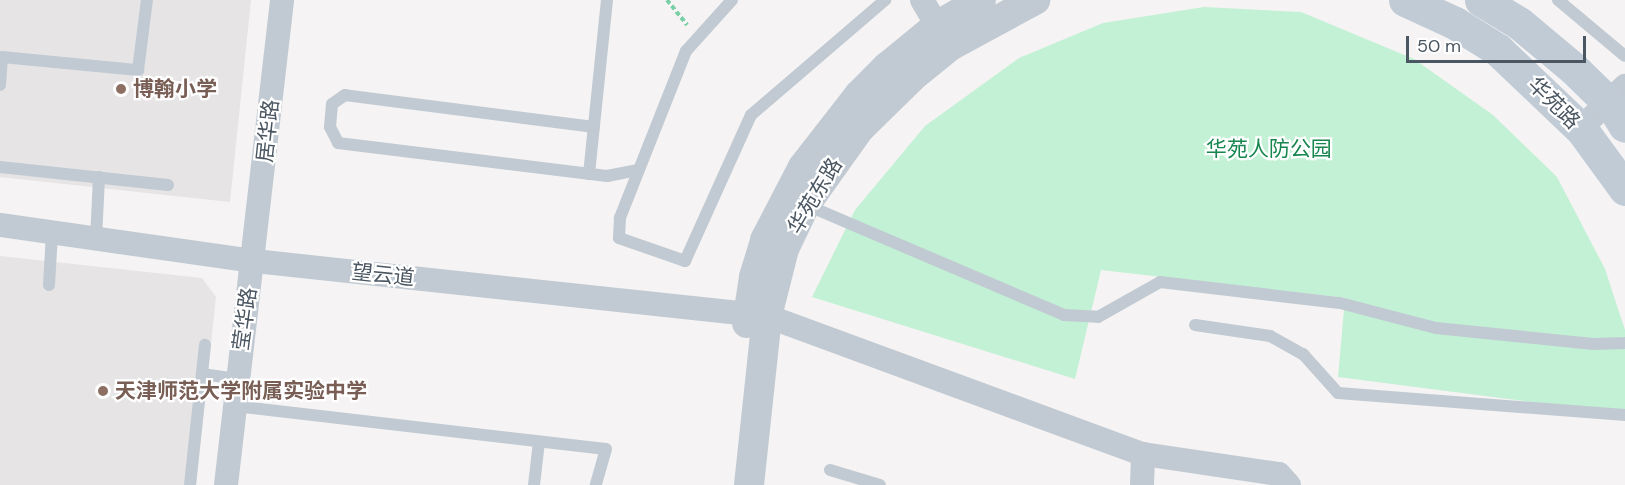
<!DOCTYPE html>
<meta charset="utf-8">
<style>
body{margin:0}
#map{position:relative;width:1625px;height:485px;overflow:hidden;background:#f5f3f3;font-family:"DM Sans","Noto Sans SC",sans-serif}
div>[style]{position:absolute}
.education>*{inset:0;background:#e6e4e5}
.green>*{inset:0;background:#c3f1d5}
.path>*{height:4px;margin-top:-2px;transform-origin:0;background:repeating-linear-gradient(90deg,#7ad0a6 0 4.5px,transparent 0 7.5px)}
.service>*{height:12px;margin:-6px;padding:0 6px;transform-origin:6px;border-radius:6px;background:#c1cad2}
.minor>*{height:24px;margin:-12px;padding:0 12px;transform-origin:12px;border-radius:12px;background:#c1cad2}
.tertiary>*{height:30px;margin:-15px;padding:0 15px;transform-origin:15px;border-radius:15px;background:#c1cad2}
.secondary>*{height:33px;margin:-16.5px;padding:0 16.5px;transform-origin:16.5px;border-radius:16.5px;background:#c1cbd6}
.dots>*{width:16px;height:16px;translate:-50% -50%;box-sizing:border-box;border:3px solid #fff;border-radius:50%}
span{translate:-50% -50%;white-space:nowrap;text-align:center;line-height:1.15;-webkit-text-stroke:4.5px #fff;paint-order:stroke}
.education-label{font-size:21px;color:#785e54;font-weight:700}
.left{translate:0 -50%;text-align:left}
.street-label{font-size:21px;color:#4a5661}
.park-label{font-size:21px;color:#17864f}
.scale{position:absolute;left:1406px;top:36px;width:180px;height:27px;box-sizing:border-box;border:3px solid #4a5661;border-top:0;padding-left:8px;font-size:18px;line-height:21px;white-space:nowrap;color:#4a5661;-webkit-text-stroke:4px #fff;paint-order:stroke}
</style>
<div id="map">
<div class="education">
<i style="clip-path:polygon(0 0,251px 0,230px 202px,0 177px)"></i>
<i style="clip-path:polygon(0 256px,202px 278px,216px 297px,196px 485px,0 485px)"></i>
</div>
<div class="green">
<i style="clip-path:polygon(1204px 7px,1301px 12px,1414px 59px,1493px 115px,1557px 177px,1605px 269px,1625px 330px,1625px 414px,1338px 377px,1345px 298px,1101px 270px,1075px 379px,812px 297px,855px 210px,925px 126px,1019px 58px,1103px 23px)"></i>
</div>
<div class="path">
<i style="left:667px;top:0;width:32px;rotate:51deg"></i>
</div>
<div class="service">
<i style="left:732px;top:0;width:69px;rotate:132deg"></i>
<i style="left:686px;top:51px;width:180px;rotate:111.6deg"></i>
<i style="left:620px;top:218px;width:20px;rotate:93deg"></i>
<i style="left:619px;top:238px;width:70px;rotate:19.2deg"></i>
<i style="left:685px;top:261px;width:160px;rotate:-65.7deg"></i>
<i style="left:751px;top:115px;width:177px;rotate:-40.6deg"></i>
<i style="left:1558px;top:0;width:87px;rotate:39.9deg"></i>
<i style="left:0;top:85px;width:28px;rotate:-86deg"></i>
<i style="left:2px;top:57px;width:137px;rotate:5.5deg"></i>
<i style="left:138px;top:70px;width:71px;rotate:-82.7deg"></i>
<i style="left:594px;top:127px;width:251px;rotate:-172.7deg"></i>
<i style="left:345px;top:95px;width:16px;rotate:145deg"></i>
<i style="left:332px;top:104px;width:23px;rotate:95deg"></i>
<i style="left:330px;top:127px;width:18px;rotate:63deg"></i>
<i style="left:338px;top:143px;width:271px;rotate:7deg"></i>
<i style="left:607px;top:176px;width:32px;rotate:-11deg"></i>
<i style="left:0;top:167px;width:169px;rotate:6.1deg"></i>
<i style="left:589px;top:174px;width:175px;rotate:-84.1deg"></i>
<i style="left:804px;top:204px;width:283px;rotate:23.1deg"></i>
<i style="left:1064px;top:315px;width:34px;rotate:3deg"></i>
<i style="left:1098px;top:317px;width:71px;rotate:-29.4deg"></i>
<i style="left:1160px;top:282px;width:181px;rotate:6.7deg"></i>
<i style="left:1340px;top:303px;width:99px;rotate:14.6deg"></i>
<i style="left:1436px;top:328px;width:158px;rotate:5.8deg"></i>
<i style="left:1593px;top:344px;width:32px;rotate:-2deg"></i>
<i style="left:96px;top:239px;width:62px;rotate:-87.2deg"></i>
<i style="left:49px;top:285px;width:52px;rotate:-86.7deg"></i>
<i style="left:1195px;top:325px;width:76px;rotate:8.3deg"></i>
<i style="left:1270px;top:336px;width:38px;rotate:29deg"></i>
<i style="left:1303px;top:354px;width:52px;rotate:48.1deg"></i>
<i style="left:1338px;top:393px;width:288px;rotate:4.4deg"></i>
<i style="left:202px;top:374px;width:35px;rotate:8deg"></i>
<i style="left:234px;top:406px;width:374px;rotate:6.6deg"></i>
<i style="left:606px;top:449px;width:37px;rotate:106deg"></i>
<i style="left:830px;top:470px;width:52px;rotate:16.7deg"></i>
<i style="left:190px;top:485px;width:141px;rotate:-83.9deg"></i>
<i style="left:534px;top:485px;width:43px;rotate:-83.4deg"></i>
</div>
<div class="minor">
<i style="left:922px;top:0;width:49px;rotate:59.2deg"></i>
<i style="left:1581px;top:128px;width:61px;rotate:-43.7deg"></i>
<i style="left:0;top:225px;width:257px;rotate:8.1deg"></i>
<i style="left:254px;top:261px;width:516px;rotate:6.12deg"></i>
<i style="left:767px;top:316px;width:401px;rotate:20.2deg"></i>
<i style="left:226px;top:485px;width:488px;rotate:-83.4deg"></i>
<i style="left:1142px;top:485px;width:31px;rotate:-88deg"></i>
<i style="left:1143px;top:454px;width:137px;rotate:8.4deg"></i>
<i style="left:1279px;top:474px;width:15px;rotate:48deg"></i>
</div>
<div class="tertiary">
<i style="left:747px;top:323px;width:47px;rotate:-81.3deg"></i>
<i style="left:754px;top:277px;width:39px;rotate:-73deg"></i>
<i style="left:765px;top:240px;width:82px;rotate:-62.5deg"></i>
<i style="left:803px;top:167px;width:91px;rotate:-52.1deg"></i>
<i style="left:859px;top:95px;width:40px;rotate:-45deg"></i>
<i style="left:887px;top:67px;width:65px;rotate:-39.4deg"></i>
<i style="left:937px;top:26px;width:51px;rotate:-30.6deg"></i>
<i style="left:749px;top:485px;width:170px;rotate:-83.9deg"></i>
<i style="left:767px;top:316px;width:69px;rotate:-75.8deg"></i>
<i style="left:784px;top:249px;width:49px;rotate:-64.5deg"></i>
<i style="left:805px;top:205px;width:95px;rotate:-54.5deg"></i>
<i style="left:860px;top:128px;width:73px;rotate:-44.4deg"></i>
<i style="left:912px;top:77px;width:49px;rotate:-39.2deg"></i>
<i style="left:950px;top:46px;width:97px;rotate:-28.4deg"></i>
</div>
<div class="secondary">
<i style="left:1405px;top:0;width:55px;rotate:24.7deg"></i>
<i style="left:1455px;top:23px;width:51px;rotate:32.1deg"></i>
<i style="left:1498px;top:50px;width:116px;rotate:43.6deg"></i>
<i style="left:1582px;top:130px;width:73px;rotate:53.9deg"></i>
<i style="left:1481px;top:0;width:44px;rotate:31.2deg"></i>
<i style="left:1519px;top:23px;width:70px;rotate:39.8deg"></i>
<i style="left:1573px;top:68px;width:56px;rotate:44.3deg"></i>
<i style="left:1613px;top:107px;width:22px;rotate:58deg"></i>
</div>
<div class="dots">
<i style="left:121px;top:89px;background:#8d6e63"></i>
<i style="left:103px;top:391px;background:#8d6e63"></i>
</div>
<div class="education-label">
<span class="left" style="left:133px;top:89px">博翰小学</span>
<span class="left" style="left:115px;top:391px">天津师范大学附属实验中学</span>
</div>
<div class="street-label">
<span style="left:1554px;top:103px;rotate:45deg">华苑路</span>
<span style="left:268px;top:131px;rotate:-84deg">居华路</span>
<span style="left:815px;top:196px;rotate:-59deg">华苑东路</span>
<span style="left:383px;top:275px;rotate:6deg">望云道</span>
<span style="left:245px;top:319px;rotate:-82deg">莹华路</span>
</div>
<div class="park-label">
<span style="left:1269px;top:149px">华苑人防公园</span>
</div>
<div class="scale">50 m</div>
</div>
